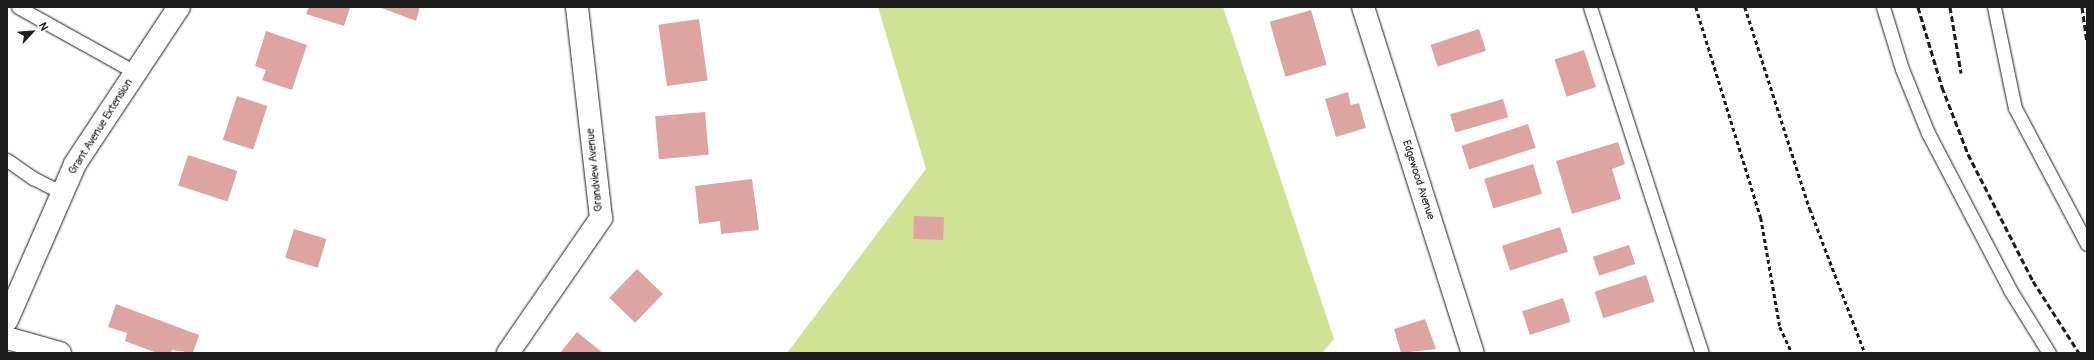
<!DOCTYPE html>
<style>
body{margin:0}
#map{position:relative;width:2094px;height:360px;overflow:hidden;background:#fff;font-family:Pangolin,sans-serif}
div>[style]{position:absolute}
.green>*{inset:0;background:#d0e296}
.building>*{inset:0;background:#dea4a1;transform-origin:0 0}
.path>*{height:2.5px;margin-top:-1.25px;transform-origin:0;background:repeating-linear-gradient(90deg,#1c1c1c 0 4px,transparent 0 7px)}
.roads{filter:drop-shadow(0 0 1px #1c1c1c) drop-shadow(0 0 1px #1c1c1c)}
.lane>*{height:13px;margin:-6.5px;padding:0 6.5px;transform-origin:6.5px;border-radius:6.5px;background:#fff}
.street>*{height:22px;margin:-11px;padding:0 11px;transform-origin:11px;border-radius:11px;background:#fff}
.rail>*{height:3px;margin-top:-1.5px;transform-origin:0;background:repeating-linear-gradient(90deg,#1c1c1c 0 6px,transparent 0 9px)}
span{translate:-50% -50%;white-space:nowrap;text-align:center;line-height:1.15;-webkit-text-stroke:4px #fff;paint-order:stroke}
.street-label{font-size:11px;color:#1c1c1c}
.frame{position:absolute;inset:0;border:8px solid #1c1c1c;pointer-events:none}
.north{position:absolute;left:12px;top:12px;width:40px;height:40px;-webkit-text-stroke:3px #fff;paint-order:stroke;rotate:64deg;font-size:11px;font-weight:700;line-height:16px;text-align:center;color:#1c1c1c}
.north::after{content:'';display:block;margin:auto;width:14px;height:18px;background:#1c1c1c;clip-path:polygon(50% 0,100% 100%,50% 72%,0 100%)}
</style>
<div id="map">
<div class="green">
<i style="clip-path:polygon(878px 7px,1223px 7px,1334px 339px,1322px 353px,787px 353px,926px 169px)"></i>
</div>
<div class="building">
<i style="clip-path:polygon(309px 7px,350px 7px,344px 26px,306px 14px)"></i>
<i style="clip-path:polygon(379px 7px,420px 7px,416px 21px)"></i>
<i style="left:1311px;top:10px;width:57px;height:43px;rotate:74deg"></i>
<i style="left:699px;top:19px;width:62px;height:41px;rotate:82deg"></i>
<i style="left:1479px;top:29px;width:23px;height:51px;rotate:72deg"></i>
<i style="clip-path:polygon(266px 31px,307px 45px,292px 90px,262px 80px,266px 70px,255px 66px)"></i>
<i style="left:1584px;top:50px;width:39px;height:31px;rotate:72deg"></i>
<i style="clip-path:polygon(1348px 92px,1351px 105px,1359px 103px,1366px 128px,1336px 137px,1325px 99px)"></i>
<i style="left:237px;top:96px;width:32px;height:46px;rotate:18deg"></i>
<i style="left:1503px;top:99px;width:19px;height:55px;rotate:74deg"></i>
<i style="left:705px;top:112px;width:43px;height:50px;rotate:85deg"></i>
<i style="left:1528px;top:124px;width:25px;height:70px;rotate:72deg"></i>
<i style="clip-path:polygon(1618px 142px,1625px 164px,1612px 169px,1621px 199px,1572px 214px,1556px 161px)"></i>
<i style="left:188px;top:155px;width:52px;height:32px;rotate:18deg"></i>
<i style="left:1533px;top:164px;width:31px;height:51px;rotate:73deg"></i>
<i style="clip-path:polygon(752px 179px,759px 230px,721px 234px,720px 221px,699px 224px,695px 186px)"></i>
<i style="left:914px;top:216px;width:30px;height:23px;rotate:2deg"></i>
<i style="left:1560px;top:227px;width:26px;height:61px;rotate:72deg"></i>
<i style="left:294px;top:229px;width:34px;height:30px;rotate:17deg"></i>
<i style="left:1629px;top:245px;width:20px;height:38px;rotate:72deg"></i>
<i style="left:637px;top:269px;width:36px;height:40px;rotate:44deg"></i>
<i style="left:1646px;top:275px;width:28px;height:54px;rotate:72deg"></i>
<i style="left:1563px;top:298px;width:25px;height:43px;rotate:72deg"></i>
<i style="clip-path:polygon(116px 304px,199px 335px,193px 353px,172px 350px,171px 353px,157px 353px,125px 341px,127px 333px,108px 327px)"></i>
<i style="clip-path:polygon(1425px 319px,1436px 349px,1401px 353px,1394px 329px)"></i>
<i style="clip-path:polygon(577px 332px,603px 353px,560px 353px)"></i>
</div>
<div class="path">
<i style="left:1696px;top:7px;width:221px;rotate:72.9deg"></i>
<i style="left:1761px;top:218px;width:111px;rotate:80.1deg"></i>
<i style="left:1780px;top:327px;width:29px;rotate:65deg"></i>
<i style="left:1745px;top:7px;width:212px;rotate:72.2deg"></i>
<i style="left:1810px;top:209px;width:154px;rotate:69.1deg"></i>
</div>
<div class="roads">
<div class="lane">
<i style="left:18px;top:7px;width:134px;rotate:29.1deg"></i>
<i style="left:1590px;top:7px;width:364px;rotate:72.1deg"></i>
<i style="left:1883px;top:7px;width:65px;rotate:73deg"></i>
<i style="left:1902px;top:69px;width:69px;rotate:67.9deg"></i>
<i style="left:1928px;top:133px;width:177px;rotate:62.4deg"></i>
<i style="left:2010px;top:290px;width:74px;rotate:58.2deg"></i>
<i style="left:1994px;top:7px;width:103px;rotate:78.3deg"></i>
<i style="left:2015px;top:108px;width:154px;rotate:62.1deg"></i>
<i style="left:7px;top:160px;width:32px;rotate:35deg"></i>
<i style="left:33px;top:178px;width:33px;rotate:27deg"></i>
</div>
<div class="street">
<i style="left:1363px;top:7px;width:363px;rotate:72.4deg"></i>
<i style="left:7px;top:320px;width:170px;rotate:-66.4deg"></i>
<i style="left:75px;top:164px;width:188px;rotate:-56.5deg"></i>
<i style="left:7px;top:338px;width:55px;rotate:15.8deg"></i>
<i style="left:508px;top:353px;width:164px;rotate:-55.4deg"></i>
<i style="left:601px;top:218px;width:212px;rotate:-96.5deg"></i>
</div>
</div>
<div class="rail">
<i style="left:1918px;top:7px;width:84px;rotate:73.3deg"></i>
<i style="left:1942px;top:87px;width:72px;rotate:68.8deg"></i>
<i style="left:1968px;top:154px;width:143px;rotate:62.9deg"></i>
<i style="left:2033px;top:281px;width:85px;rotate:57.4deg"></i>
<i style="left:1950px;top:7px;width:67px;rotate:80.5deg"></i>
<i style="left:2082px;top:7px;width:34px;rotate:82deg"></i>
</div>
<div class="street-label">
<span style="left:101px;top:127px;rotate:-58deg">Grant Avenue Extension</span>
<span style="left:595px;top:170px;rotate:-96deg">Grandview Avenue</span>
<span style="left:1418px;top:180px;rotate:72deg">Edgewood Avenue</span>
</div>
<div class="frame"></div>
<div class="north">N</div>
</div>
